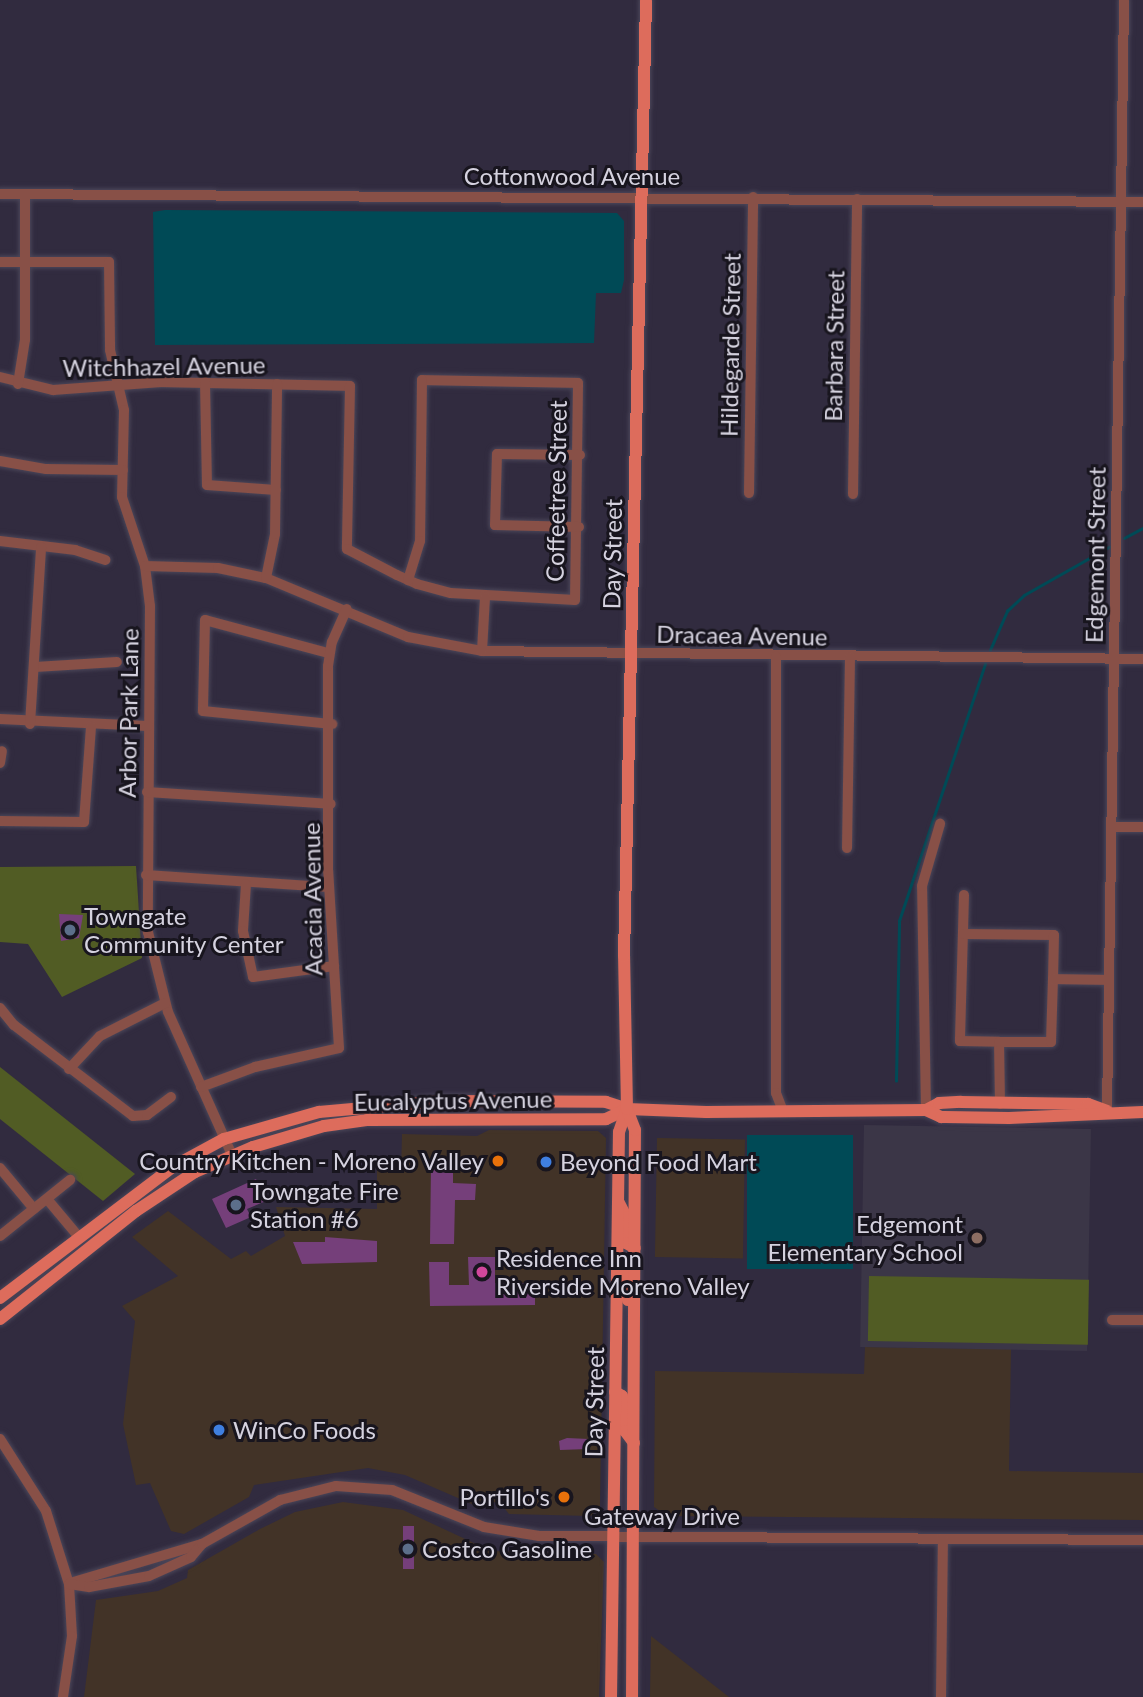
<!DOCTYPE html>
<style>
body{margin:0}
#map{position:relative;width:1143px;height:1697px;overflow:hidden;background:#312b3f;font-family:Lato,sans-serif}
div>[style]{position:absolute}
.commercial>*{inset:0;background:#423327;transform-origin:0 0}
.education>*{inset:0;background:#3b3647;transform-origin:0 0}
.green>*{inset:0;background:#515c24;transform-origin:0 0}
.water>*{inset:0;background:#004a56;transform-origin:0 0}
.stream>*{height:2.5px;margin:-1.25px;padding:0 1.25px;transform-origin:1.25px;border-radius:1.25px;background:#004a56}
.building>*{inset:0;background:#753f7a;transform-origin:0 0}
.roads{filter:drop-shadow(0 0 2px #4b4659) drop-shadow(0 0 2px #4b4659)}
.minor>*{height:10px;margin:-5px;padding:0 5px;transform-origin:5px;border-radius:5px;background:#885047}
.major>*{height:12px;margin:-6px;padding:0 6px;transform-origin:6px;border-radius:6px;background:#dd6c5c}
.dots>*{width:19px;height:19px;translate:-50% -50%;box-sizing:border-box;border:4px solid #18151e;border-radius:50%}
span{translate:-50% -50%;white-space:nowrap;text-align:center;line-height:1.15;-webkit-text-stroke:6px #18151e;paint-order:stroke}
.street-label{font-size:24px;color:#d5d2df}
.poi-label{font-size:24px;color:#d5d2df}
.left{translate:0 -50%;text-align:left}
.right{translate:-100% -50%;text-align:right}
</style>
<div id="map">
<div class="commercial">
<i style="clip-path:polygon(489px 1130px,598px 1131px,606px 1138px,600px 1506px,591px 1516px,509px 1514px,501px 1504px,486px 1500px,474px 1505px,405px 1475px,368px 1468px,254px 1485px,249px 1497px,184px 1534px,171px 1531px,150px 1483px,136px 1485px,123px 1424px,135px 1321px,122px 1306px,178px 1276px,132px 1237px,168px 1211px,231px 1259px,246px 1251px,251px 1256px,285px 1236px,276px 1207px,377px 1209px,377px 1170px,401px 1171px,402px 1134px,477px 1136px)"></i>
<i style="left:657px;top:1138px;width:88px;height:119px;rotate:1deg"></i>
<i style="clip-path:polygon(865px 1347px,1011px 1349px,1009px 1471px,1143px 1473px,1143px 1520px,667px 1516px,654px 1507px,655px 1371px,864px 1374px)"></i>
<i style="clip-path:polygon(343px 1502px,403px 1510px,491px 1551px,596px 1554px,604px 1562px,599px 1697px,84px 1697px,96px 1600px,158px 1591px,187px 1578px,188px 1570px,260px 1529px,295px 1512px)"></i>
<i style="clip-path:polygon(651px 1636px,729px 1697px,650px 1697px)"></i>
</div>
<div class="education">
<i style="left:864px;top:1125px;width:227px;height:222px;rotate:1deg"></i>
</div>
<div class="green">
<i style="clip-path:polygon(136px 866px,142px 958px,62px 997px,28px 944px,0 942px,0 867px)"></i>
<i style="clip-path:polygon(0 1067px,135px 1174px,103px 1201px,0 1119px)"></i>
<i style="left:869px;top:1276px;width:220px;height:65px;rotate:1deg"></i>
</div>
<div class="water">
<i style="clip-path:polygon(165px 210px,617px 213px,624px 221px,624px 280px,621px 293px,596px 293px,594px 343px,155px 345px,153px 212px)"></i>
<i style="left:747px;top:1135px;width:106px;height:134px"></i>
</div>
<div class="stream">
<i style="left:1124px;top:538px;width:21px;rotate:-28deg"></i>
<i style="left:990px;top:650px;width:43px;rotate:-66.4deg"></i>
<i style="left:1007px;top:611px;width:23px;rotate:-43deg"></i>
<i style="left:1024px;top:595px;width:98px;rotate:-29.5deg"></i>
<i style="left:896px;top:1081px;width:160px;rotate:-88.9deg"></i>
<i style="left:899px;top:921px;width:271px;rotate:-71.5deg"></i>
</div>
<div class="building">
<i style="clip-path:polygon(59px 914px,83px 915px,79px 938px,61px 941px)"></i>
<i style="clip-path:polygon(431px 1164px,453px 1165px,453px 1183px,476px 1184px,475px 1200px,455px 1200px,454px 1244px,430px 1244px)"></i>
<i style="clip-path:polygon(256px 1179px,266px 1201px,247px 1209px,251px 1217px,226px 1228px,212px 1199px)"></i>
<i style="clip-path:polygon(325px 1237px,377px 1241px,377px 1262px,302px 1264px,293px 1242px,325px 1242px)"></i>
<i style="clip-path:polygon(468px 1257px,495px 1257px,495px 1283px,535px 1283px,535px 1305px,430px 1306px,429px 1262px,449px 1262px,449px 1285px,469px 1285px)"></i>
<i style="clip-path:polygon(567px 1438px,589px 1439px,588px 1449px,560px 1450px,559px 1441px)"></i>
<i style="left:403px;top:1526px;width:11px;height:43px"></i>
</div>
<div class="roads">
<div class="minor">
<i style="left:0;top:194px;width:1143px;rotate:0.4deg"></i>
<i style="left:0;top:262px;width:109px"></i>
<i style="left:109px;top:262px;width:88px;rotate:89.3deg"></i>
<i style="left:110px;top:350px;width:62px;rotate:76.9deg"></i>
<i style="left:124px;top:410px;width:87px;rotate:91.3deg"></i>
<i style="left:122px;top:497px;width:73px;rotate:71.6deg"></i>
<i style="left:145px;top:566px;width:40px;rotate:82.9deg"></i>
<i style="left:150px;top:606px;width:326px;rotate:90.4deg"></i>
<i style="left:148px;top:932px;width:82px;rotate:76deg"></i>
<i style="left:168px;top:1012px;width:157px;rotate:65.9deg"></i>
<i style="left:0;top:377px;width:55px;rotate:13.8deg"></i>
<i style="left:53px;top:390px;width:109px;rotate:-4.2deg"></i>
<i style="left:162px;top:382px;width:188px;rotate:1.2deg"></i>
<i style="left:350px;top:386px;width:163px;rotate:91.1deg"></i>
<i style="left:347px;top:549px;width:56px;rotate:27.5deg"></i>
<i style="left:397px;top:575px;width:22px;rotate:24deg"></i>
<i style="left:417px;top:584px;width:35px;rotate:15deg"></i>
<i style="left:451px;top:593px;width:124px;rotate:3.2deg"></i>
<i style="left:575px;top:600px;width:217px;rotate:-89.2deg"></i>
<i style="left:578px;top:383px;width:156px;rotate:-178.9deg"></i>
<i style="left:422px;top:380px;width:161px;rotate:90.7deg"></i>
<i style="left:420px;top:541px;width:41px;rotate:107.1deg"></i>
<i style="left:205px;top:382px;width:103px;rotate:88.9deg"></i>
<i style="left:207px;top:485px;width:69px;rotate:4.1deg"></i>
<i style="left:18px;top:384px;width:45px;rotate:-81deg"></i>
<i style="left:25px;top:340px;width:146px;rotate:-90deg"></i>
<i style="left:0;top:461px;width:47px;rotate:9.9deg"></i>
<i style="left:46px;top:469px;width:77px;rotate:0.7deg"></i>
<i style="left:749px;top:493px;width:296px;rotate:-89.2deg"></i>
<i style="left:853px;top:494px;width:295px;rotate:-89.2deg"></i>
<i style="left:579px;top:527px;width:84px;rotate:-178.6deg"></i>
<i style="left:495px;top:525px;width:71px;rotate:-88.4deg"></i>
<i style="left:497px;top:454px;width:83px;rotate:0.7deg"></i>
<i style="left:0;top:541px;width:76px;rotate:6.8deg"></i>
<i style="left:75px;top:550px;width:32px;rotate:18deg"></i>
<i style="left:145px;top:566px;width:73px;rotate:1.6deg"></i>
<i style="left:218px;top:568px;width:49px;rotate:11.8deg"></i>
<i style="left:266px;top:578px;width:154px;rotate:22.6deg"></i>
<i style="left:408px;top:637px;width:75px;rotate:10.7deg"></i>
<i style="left:482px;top:651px;width:661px;rotate:0.69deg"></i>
<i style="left:266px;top:578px;width:45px;rotate:-78.4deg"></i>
<i style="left:275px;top:534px;width:150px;rotate:-89.2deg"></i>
<i style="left:482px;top:651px;width:54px;rotate:-86.8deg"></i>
<i style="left:328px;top:653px;width:127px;rotate:-165deg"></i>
<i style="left:205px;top:620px;width:91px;rotate:91.3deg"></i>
<i style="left:203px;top:711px;width:130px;rotate:5.8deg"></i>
<i style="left:776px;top:656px;width:437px;rotate:90deg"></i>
<i style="left:776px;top:1093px;width:19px;rotate:69deg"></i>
<i style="left:35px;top:667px;width:82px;rotate:-3.5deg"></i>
<i style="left:0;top:719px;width:148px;rotate:2.7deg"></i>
<i style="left:30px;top:724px;width:177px;rotate:-86.4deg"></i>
<i style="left:0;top:763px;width:12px;rotate:-81deg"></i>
<i style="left:147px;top:792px;width:184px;rotate:3.7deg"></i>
<i style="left:0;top:821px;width:84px;rotate:0.7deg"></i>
<i style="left:84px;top:822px;width:96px;rotate:-85.8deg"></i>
<i style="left:1112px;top:827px;width:31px"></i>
<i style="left:847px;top:848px;width:191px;rotate:-89.1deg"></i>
<i style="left:146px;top:875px;width:183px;rotate:3.8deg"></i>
<i style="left:246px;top:884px;width:47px;rotate:93.7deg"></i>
<i style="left:243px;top:931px;width:47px;rotate:77.7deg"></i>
<i style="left:253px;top:977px;width:82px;rotate:-7.7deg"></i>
<i style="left:964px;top:895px;width:146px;rotate:91.6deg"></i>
<i style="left:960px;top:1041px;width:39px;rotate:1deg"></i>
<i style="left:964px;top:934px;width:90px;rotate:0.6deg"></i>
<i style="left:1054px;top:935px;width:44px;rotate:91.3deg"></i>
<i style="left:0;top:1008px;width:22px;rotate:51deg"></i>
<i style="left:14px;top:1025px;width:150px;rotate:37.4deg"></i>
<i style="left:133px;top:1116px;width:14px;rotate:-4deg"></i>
<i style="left:147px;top:1115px;width:30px;rotate:-37deg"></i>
<i style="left:69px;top:1069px;width:45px;rotate:-46.8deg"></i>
<i style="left:100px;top:1036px;width:73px;rotate:-26.9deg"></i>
<i style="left:201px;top:1087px;width:58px;rotate:-20.3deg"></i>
<i style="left:255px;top:1067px;width:86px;rotate:-12.7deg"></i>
<i style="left:339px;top:1048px;width:178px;rotate:-93.5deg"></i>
<i style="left:328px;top:870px;width:204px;rotate:-90deg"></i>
<i style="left:328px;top:666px;width:24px;rotate:-81deg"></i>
<i style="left:332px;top:642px;width:36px;rotate:-66deg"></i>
<i style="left:1000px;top:1104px;width:62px;rotate:-90.9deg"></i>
<i style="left:999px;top:1042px;width:52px"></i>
<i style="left:1051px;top:1042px;width:63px;rotate:-88.2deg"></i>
<i style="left:1053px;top:979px;width:56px;rotate:1deg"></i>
<i style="left:926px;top:1110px;width:224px;rotate:-91deg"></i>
<i style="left:922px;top:886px;width:65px;rotate:-73.8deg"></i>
<i style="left:1107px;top:1111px;width:1111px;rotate:-89.12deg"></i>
<i style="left:0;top:1168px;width:53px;rotate:50.3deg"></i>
<i style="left:47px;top:1199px;width:48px;rotate:50deg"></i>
<i style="left:0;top:1236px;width:90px;rotate:-38.7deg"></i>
<i style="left:1112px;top:1320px;width:31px"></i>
<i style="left:0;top:1439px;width:85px;rotate:57.4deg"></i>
<i style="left:46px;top:1511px;width:77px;rotate:72.5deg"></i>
<i style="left:69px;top:1584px;width:52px;rotate:86.7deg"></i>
<i style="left:72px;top:1636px;width:62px;rotate:98.4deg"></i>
<i style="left:70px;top:1583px;width:138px;rotate:-16.5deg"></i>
<i style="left:69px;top:1584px;width:20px;rotate:9deg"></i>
<i style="left:89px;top:1587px;width:61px;rotate:-10.4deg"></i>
<i style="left:149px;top:1576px;width:46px;rotate:-24.3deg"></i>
<i style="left:191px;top:1557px;width:17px;rotate:-50deg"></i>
<i style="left:202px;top:1544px;width:90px;rotate:-29.4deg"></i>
<i style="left:280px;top:1500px;width:58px;rotate:-14deg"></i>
<i style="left:336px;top:1486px;width:56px;rotate:4.1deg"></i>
<i style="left:392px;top:1490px;width:99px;rotate:21.9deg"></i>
<i style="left:484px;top:1527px;width:56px;rotate:9.3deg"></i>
<i style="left:539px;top:1536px;width:604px;rotate:0.38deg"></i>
<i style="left:941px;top:1697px;width:158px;rotate:-89.3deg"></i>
</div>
<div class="major">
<i style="left:926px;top:1110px;width:15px;rotate:-28deg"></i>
<i style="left:939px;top:1103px;width:22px;rotate:-3deg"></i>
<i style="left:961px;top:1102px;width:127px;rotate:0.9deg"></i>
<i style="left:1088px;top:1104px;width:20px;rotate:20deg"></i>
<i style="left:619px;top:1203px;width:16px;rotate:63deg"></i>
<i style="left:626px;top:1217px;width:26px;rotate:90deg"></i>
<i style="left:626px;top:1243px;width:10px;rotate:29deg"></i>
<i style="left:617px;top:1262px;width:9px;rotate:18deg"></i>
<i style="left:626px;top:1265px;width:35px;rotate:87deg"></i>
<i style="left:0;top:1298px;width:218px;rotate:-37.2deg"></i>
<i style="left:174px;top:1166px;width:57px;rotate:-28.4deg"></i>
<i style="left:224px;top:1139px;width:99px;rotate:-15.9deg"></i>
<i style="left:319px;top:1112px;width:123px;rotate:-5.1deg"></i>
<i style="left:442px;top:1101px;width:164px;rotate:0.3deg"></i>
<i style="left:606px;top:1102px;width:22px;rotate:18deg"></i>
<i style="left:627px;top:1109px;width:79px;rotate:2.2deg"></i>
<i style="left:706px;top:1112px;width:220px;rotate:-0.5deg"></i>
<i style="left:926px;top:1110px;width:17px;rotate:25deg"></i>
<i style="left:941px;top:1117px;width:68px;rotate:0.8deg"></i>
<i style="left:1009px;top:1118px;width:134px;rotate:-2.6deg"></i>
<i style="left:0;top:1319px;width:174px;rotate:-38.5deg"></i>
<i style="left:136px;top:1211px;width:71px;rotate:-33.5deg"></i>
<i style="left:195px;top:1172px;width:63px;rotate:-23.3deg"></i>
<i style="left:253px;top:1147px;width:74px;rotate:-16.5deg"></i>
<i style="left:324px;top:1126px;width:43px;rotate:-7.9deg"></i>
<i style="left:367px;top:1120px;width:239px;rotate:-0.2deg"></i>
<i style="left:606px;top:1119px;width:23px;rotate:-25deg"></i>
<i style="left:615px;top:1392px;width:8px;rotate:30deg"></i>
<i style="left:622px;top:1396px;width:35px;rotate:85deg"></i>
<i style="left:625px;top:1431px;width:15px;rotate:53deg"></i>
<i style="left:611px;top:1697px;width:565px;rotate:-89.19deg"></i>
<i style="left:619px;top:1132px;width:24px;rotate:-71deg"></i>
<i style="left:632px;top:1697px;width:567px;rotate:-89.7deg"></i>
<i style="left:635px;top:1130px;width:22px;rotate:-111deg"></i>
<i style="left:627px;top:1109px;width:153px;rotate:-91.1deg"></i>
<i style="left:624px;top:956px;width:956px;rotate:-88.68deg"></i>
</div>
</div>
<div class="dots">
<i style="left:70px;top:930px;background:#5c6f8a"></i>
<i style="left:498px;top:1161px;background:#e8710a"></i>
<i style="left:546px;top:1162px;background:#3f7fe0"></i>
<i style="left:236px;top:1205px;background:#5c6f8a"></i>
<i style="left:977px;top:1238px;background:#8d6e63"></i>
<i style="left:482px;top:1272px;background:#d1479c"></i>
<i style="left:219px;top:1430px;background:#3f7fe0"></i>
<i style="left:564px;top:1497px;background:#e8710a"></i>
<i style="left:408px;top:1549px;background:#5c6f8a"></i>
</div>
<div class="street-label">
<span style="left:572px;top:176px">Cottonwood Avenue</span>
<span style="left:730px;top:345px;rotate:-89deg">Hildegarde Street</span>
<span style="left:834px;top:346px;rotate:-89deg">Barbara Street</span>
<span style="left:164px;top:366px;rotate:-1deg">Witchhazel Avenue</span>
<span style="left:556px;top:491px;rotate:-89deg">Coffeetree Street</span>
<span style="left:612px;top:554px;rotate:-89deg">Day Street</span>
<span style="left:1095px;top:555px;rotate:-89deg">Edgemont Street</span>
<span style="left:742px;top:635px;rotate:1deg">Dracaea Avenue</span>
<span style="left:128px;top:713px;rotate:-89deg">Arbor Park Lane</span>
<span style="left:312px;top:899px;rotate:-91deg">Acacia Avenue</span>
<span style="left:453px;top:1100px;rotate:-1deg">Eucalyptus Avenue</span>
<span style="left:594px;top:1402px;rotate:-89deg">Day Street</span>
<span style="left:662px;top:1516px">Gateway Drive</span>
</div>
<div class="poi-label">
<span class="left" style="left:84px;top:930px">Towngate<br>Community Center</span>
<span class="right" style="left:484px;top:1161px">Country Kitchen - Moreno Valley</span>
<span class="left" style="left:560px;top:1162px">Beyond Food Mart</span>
<span class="left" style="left:250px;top:1205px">Towngate Fire<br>Station #6</span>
<span class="right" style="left:963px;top:1238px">Edgemont<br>Elementary School</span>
<span class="left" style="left:496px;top:1272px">Residence Inn<br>Riverside Moreno Valley</span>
<span class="left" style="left:233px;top:1430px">WinCo Foods</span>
<span class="right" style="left:550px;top:1497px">Portillo's</span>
<span class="left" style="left:422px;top:1549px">Costco Gasoline</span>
</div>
</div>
